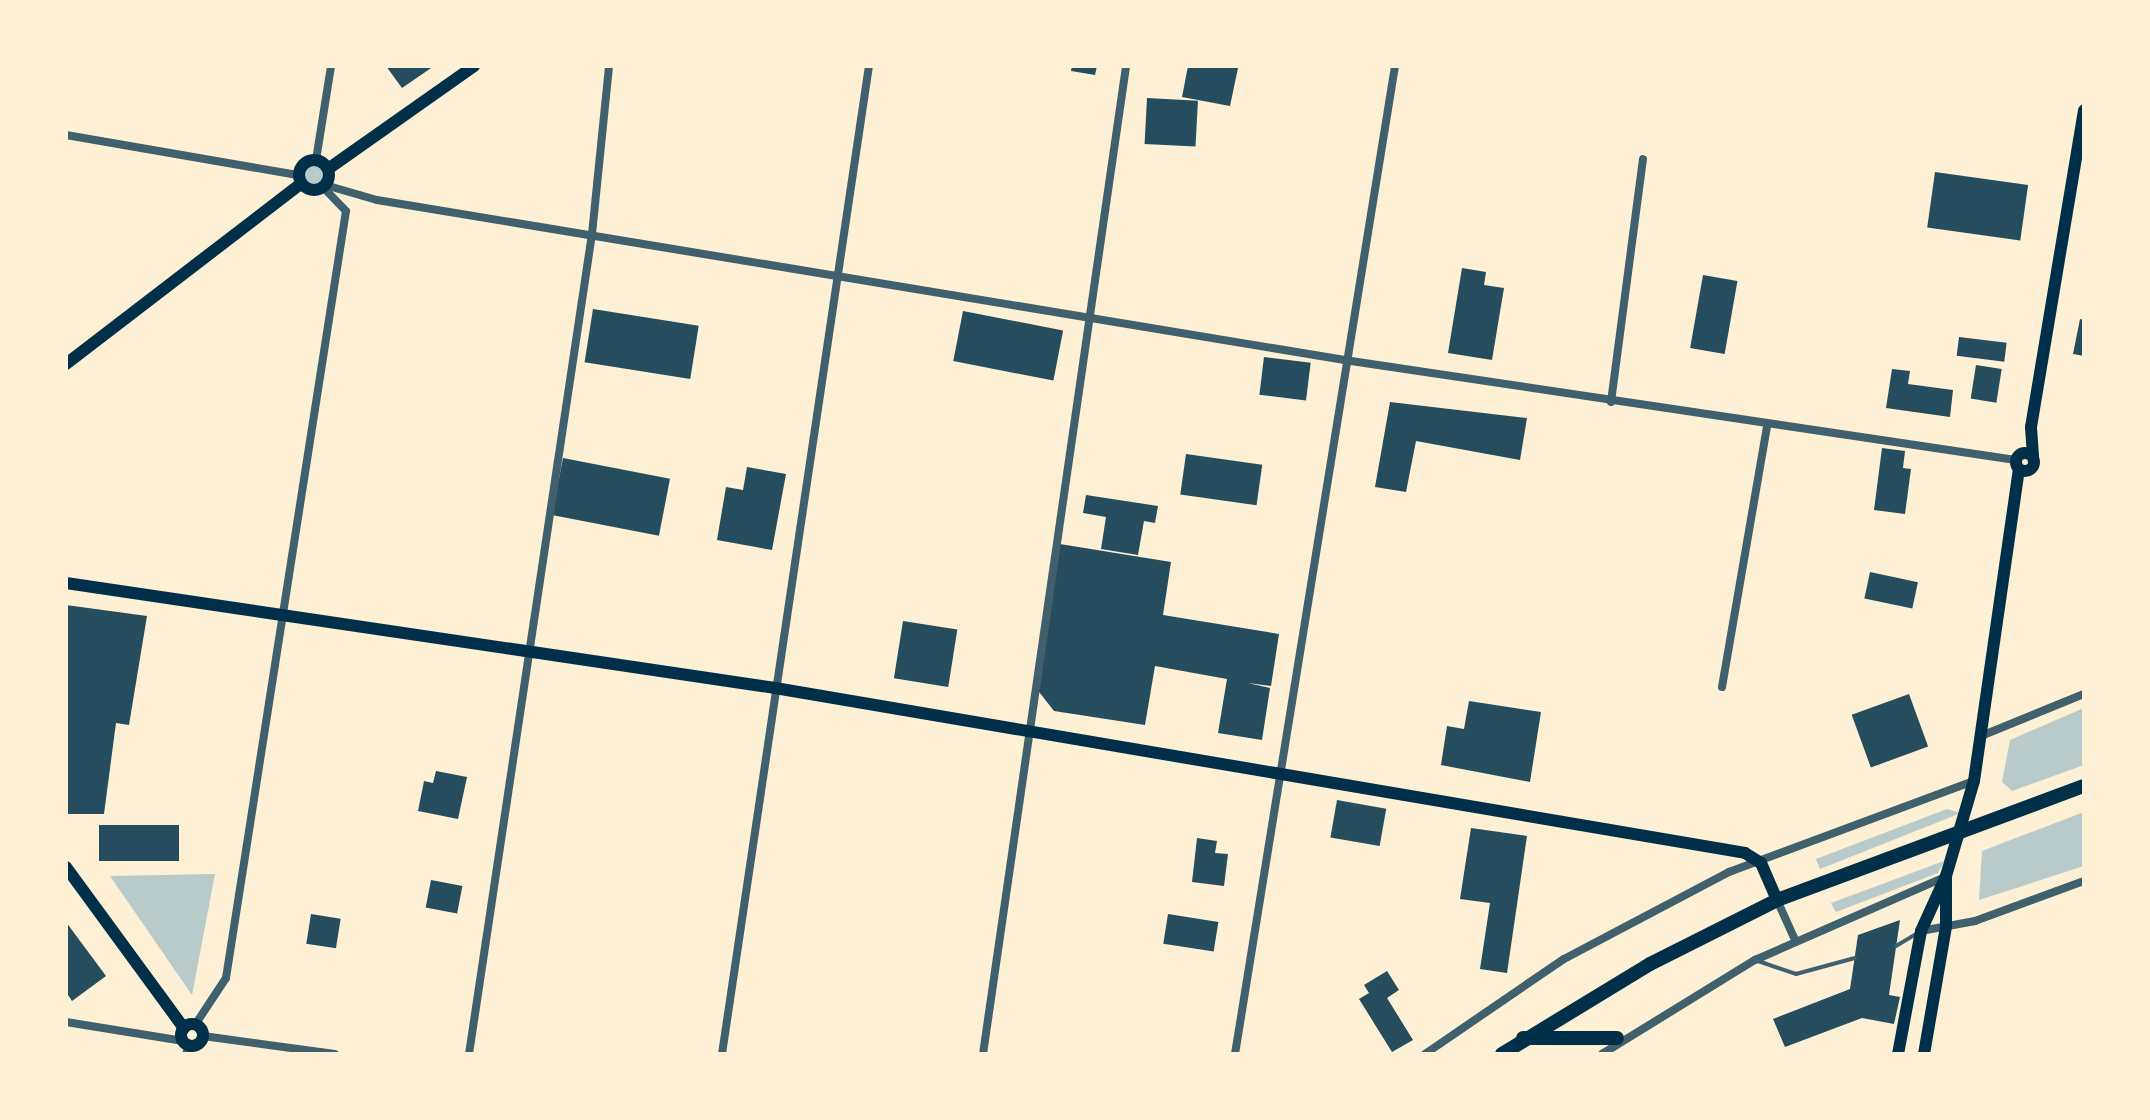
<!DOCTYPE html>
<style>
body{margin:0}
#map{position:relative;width:2150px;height:1120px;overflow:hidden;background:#fdf0d5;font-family:"Roboto Condensed",sans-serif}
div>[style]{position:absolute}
.green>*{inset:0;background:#b9caca}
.round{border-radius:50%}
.building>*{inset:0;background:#264d5e;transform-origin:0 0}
.service>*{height:4px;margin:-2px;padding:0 2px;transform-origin:2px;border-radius:2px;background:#3f606c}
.minor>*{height:8px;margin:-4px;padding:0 4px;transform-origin:4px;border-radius:4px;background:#3f606c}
.secondary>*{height:12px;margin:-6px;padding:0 6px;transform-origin:6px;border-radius:6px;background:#003049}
.secondary>.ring{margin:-6px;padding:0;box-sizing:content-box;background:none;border:12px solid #003049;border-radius:50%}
.trunk>*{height:14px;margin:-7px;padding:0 7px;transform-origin:7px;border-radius:7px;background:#003049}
span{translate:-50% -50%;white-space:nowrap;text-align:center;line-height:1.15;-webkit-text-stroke:6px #fdf0d5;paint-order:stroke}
.frame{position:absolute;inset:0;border:68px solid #fdf0d5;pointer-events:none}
</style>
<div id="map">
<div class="green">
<i class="round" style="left:301px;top:162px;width:26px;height:26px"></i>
<i style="clip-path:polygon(2084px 708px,2084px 765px,2012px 791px,2002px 782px,2010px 740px)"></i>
<i style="clip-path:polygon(1947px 809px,1961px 813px,1820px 869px,1816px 859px)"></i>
<i style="clip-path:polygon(2084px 812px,2084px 866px,1979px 900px,1982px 851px)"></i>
<i style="clip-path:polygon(1944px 861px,1938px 873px,1836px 912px,1831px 903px)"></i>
<i style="clip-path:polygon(215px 874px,192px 995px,110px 876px)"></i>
</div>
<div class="building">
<i style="clip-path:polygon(386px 66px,434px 66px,402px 88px)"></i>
<i style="clip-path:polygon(1072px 66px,1097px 66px,1095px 75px,1071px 71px)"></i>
<i style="clip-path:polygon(1188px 66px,1238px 68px,1230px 106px,1182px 97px)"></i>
<i style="left:1147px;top:98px;width:51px;height:46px;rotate:3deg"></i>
<i style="left:1935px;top:172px;width:94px;height:56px;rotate:8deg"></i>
<i style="clip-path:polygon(1462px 268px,1486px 272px,1484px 285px,1504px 288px,1492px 360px,1448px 353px)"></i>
<i style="left:1703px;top:275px;width:35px;height:74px;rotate:10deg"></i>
<i style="left:593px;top:309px;width:107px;height:54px;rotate:9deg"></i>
<i style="left:963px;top:311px;width:102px;height:51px;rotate:11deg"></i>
<i style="clip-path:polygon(2080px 319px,2084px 320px,2084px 356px,2073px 354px)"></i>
<i style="left:1959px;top:337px;width:48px;height:19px;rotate:7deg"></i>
<i style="left:1264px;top:357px;width:47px;height:38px;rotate:7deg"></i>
<i style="left:1976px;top:365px;width:26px;height:34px;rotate:9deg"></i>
<i style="clip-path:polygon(1892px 369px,1910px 371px,1908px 384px,1953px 390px,1950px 417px,1886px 408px)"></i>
<i style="clip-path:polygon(1390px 402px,1527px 418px,1520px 460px,1416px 441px,1406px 492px,1375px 487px)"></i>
<i style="clip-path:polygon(1882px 448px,1905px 451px,1903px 468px,1911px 469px,1905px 514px,1874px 510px)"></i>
<i style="left:1186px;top:454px;width:77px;height:41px;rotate:8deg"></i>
<i style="left:563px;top:458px;width:109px;height:58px;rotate:11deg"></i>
<i style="clip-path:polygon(747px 467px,786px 474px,772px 550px,717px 540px,726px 487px,743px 490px)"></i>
<i style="clip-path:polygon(1086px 495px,1158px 506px,1155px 523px,1144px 521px,1138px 555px,1101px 549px,1106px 517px,1083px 513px)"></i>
<i style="clip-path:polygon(1060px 544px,1171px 562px,1163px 615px,1279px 634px,1271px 686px,1248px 683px,1270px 688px,1262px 740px,1218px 733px,1227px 679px,1155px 666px,1145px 725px,1054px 711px,1036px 688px)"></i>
<i style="left:1870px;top:572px;width:49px;height:27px;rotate:12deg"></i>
<i style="clip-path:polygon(66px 605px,147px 616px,129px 725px,116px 723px,104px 814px,66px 814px)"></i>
<i style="left:903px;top:621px;width:55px;height:58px;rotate:9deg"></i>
<i style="left:1909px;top:694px;width:56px;height:61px;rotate:70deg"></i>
<i style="clip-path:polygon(1469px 701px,1541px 712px,1530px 782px,1441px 765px,1447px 726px,1464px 729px)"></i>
<i style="clip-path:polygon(436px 771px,467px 777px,458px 819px,418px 811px,424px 781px,433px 783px)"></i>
<i style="left:1337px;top:800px;width:50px;height:38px;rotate:10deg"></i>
<i style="left:99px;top:825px;width:80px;height:36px"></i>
<i style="clip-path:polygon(1471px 828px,1527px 836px,1507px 973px,1480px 969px,1490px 903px,1460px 899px)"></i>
<i style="clip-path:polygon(1197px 838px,1217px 841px,1215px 853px,1228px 854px,1224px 886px,1192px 882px)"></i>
<i style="left:431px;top:880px;width:32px;height:28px;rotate:11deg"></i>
<i style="left:311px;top:914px;width:30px;height:30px;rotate:9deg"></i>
<i style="left:1168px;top:914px;width:51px;height:30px;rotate:9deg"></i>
<i style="clip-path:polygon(1900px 920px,1889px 995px,1900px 997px,1894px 1024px,1862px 1018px,1785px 1047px,1773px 1019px,1850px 989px,1858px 935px)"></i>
<i style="clip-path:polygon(66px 922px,106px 976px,72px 1001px,66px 992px)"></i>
<i style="clip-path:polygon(1387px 971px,1399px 990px,1387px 998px,1413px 1040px,1392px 1052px,1359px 999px,1369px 993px,1364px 985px)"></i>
</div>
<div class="service">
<i style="left:1896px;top:946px;width:27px;rotate:-31deg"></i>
<i style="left:1758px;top:961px;width:40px;rotate:18.9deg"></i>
<i style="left:1796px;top:974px;width:61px;rotate:-15.2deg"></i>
</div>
<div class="minor">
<i style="left:66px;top:135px;width:235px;rotate:9.8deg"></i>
<i style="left:316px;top:160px;width:95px;rotate:-80.9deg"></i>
<i style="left:325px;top:185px;width:54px;rotate:16.1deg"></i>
<i style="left:377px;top:200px;width:987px;rotate:9.39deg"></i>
<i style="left:1351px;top:361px;width:672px;rotate:8.47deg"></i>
<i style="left:1611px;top:402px;width:245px;rotate:-82.5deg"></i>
<i style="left:1722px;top:687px;width:264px;rotate:-80.2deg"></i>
<i style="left:1981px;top:736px;width:111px;rotate:-22.2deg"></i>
<i style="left:1777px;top:900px;width:46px;rotate:65.7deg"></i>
<i style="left:1921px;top:931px;width:55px;rotate:-10.5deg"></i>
<i style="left:1975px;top:921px;width:116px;rotate:-20.2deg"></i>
<i style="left:66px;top:1022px;width:119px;rotate:9.2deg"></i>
<i style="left:195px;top:1025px;width:56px;rotate:-56.6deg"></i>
<i style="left:226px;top:978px;width:776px;rotate:-81.11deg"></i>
<i style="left:346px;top:211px;width:33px;rotate:-134deg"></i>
<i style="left:203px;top:1036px;width:133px;rotate:7.8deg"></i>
<i style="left:186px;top:1054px;width:9px;rotate:-69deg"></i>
<i style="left:469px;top:1054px;width:829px;rotate:-81.47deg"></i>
<i style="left:592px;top:234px;width:169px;rotate:-84.2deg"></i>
<i style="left:722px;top:1054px;width:999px;rotate:-81.54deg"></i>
<i style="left:983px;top:1054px;width:998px;rotate:-81.76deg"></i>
<i style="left:1235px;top:1054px;width:1001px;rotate:-80.8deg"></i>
<i style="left:1425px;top:1054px;width:168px;rotate:-34.4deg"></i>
<i style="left:1564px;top:959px;width:187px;rotate:-27.8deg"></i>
<i style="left:1729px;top:872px;width:261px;rotate:-20.4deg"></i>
<i style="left:1602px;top:1054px;width:180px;rotate:-31.6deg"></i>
<i style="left:1755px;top:960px;width:207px;rotate:-23.6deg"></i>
</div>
<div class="secondary">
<i class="ring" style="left:299px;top:160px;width:18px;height:18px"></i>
<i style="left:328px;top:169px;width:179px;rotate:-35.2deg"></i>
<i style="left:66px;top:364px;width:296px;rotate:-37.5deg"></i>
<i class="ring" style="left:2016px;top:453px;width:6px;height:6px"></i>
<i style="left:2033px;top:456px;width:29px;rotate:-94deg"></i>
<i style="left:2031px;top:427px;width:321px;rotate:-80.5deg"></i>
<i style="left:66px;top:583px;width:717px;rotate:8.42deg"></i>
<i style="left:775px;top:688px;width:984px;rotate:9.65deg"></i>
<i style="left:1745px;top:853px;width:19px;rotate:32deg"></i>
<i style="left:1761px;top:863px;width:40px;rotate:66.6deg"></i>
<i style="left:66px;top:867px;width:200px;rotate:53.8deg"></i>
<i class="ring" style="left:181px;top:1024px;width:10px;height:10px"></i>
<i style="left:1898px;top:1054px;width:125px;rotate:-79.4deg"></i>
<i style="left:1921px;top:931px;width:60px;rotate:-65.6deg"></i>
<i style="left:1946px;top:876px;width:99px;rotate:-73.6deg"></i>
<i style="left:1974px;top:781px;width:315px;rotate:-81.8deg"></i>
<i style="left:1924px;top:1054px;width:130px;rotate:-80.2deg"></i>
<i style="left:1946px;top:926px;width:47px;rotate:-90deg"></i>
</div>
<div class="trunk">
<i style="left:1523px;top:1038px;width:94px"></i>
<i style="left:1502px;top:1054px;width:173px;rotate:-31.3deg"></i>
<i style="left:1650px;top:964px;width:142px;rotate:-26.7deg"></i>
<i style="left:1777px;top:900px;width:327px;rotate:-20.4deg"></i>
</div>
<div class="frame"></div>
</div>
